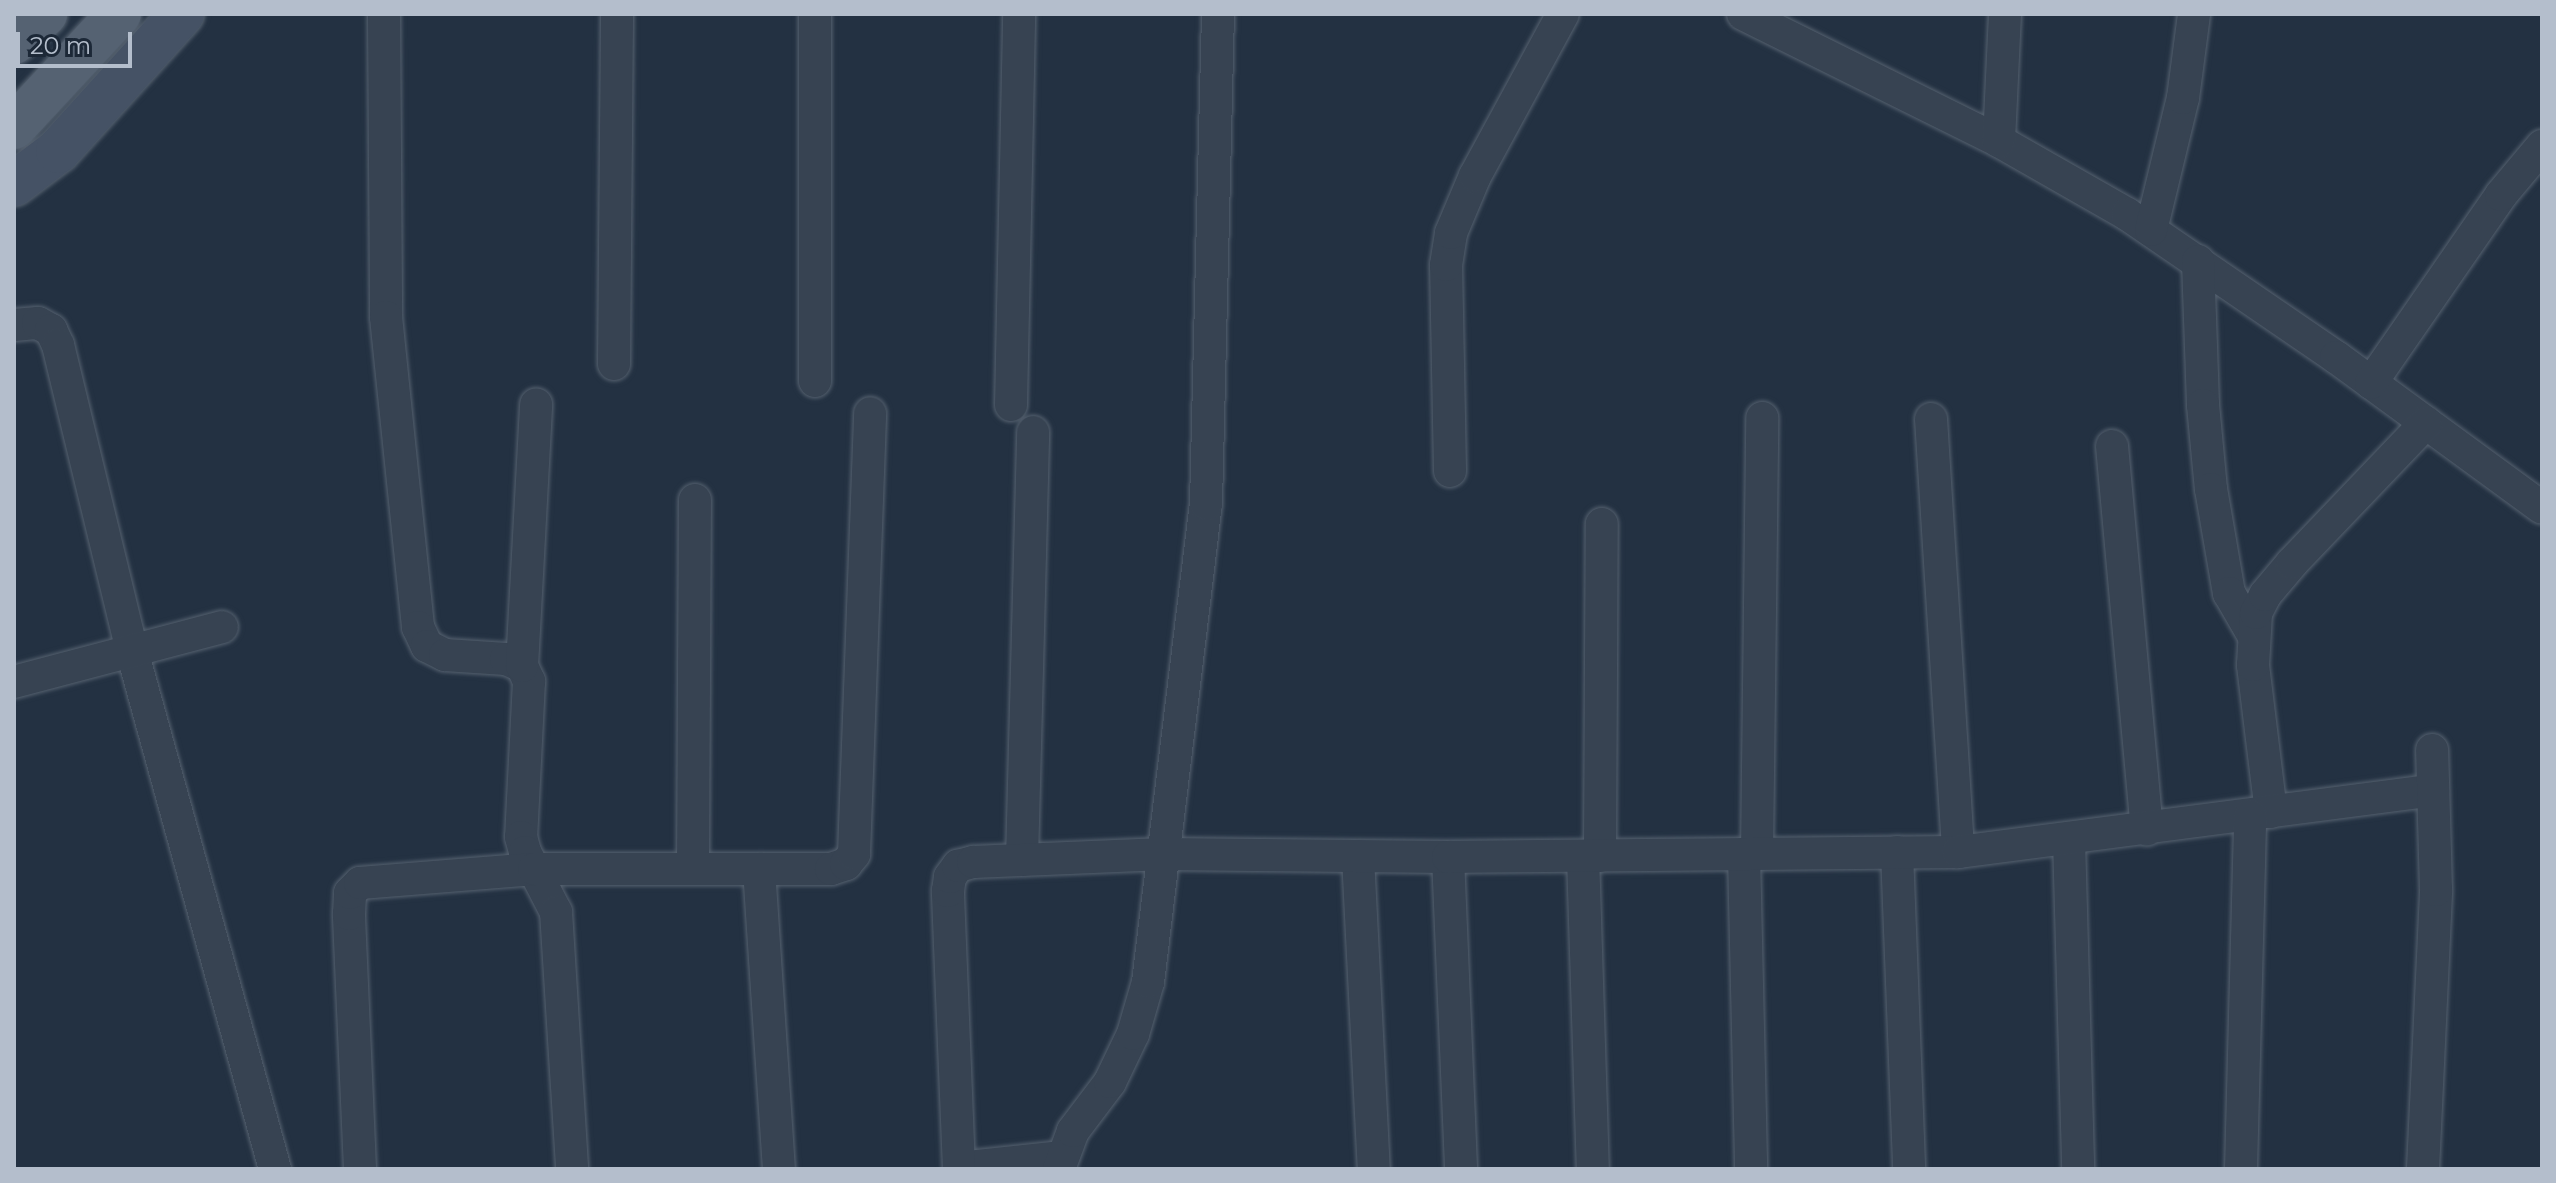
<!DOCTYPE html>
<style>
body{margin:0}
#map{position:relative;width:2556px;height:1183px;overflow:hidden;background:#233142;font-family:Montserrat,sans-serif}
div>[style]{position:absolute}
.roads{filter:drop-shadow(0 0 2px #55616f) drop-shadow(0 0 2px #55616f)}
.street>*{height:32px;margin:-16px;padding:0 16px;transform-origin:16px;border-radius:16px;background:#374352}
.secondary>*{height:44px;margin:-22px;padding:0 22px;transform-origin:22px;border-radius:22px;background:#455265}
.primary>*{height:44px;margin:-22px;padding:0 22px;transform-origin:22px;border-radius:22px;background:#556272}
span{translate:-50% -50%;white-space:nowrap;text-align:center;line-height:1.15;-webkit-text-stroke:6px #1c2837;paint-order:stroke}
.frame{position:absolute;inset:0;border:16px solid #b4becc;pointer-events:none}
.scale{position:absolute;left:16px;top:32px;width:116px;height:36px;box-sizing:border-box;border:4px solid #b4becc;border-top:0;padding-left:10px;font-size:24px;line-height:28px;white-space:nowrap;color:#b4becc;-webkit-text-stroke:6px #1c2837;paint-order:stroke}
</style>
<div id="map">
<div class="roads">
<div class="street">
<i style="left:384px;top:14px;width:303px;rotate:89.6deg"></i>
<i style="left:386px;top:317px;width:312px;rotate:84.1deg"></i>
<i style="left:418px;top:627px;width:21px;rotate:65deg"></i>
<i style="left:427px;top:646px;width:20px;rotate:27deg"></i>
<i style="left:445px;top:655px;width:61px;rotate:3.8deg"></i>
<i style="left:506px;top:659px;width:17px;rotate:24deg"></i>
<i style="left:522px;top:666px;width:17px;rotate:65deg"></i>
<i style="left:529px;top:681px;width:156px;rotate:92.9deg"></i>
<i style="left:521px;top:837px;width:16px;rotate:75deg"></i>
<i style="left:525px;top:852px;width:68px;rotate:62.7deg"></i>
<i style="left:556px;top:912px;width:257px;rotate:86.4deg"></i>
<i style="left:815px;top:14px;width:367px;rotate:90deg"></i>
<i style="left:1743px;top:14px;width:286px;rotate:26.4deg"></i>
<i style="left:1999px;top:141px;width:147px;rotate:29.7deg"></i>
<i style="left:2127px;top:214px;width:253px;rotate:34.4deg"></i>
<i style="left:2336px;top:357px;width:255px;rotate:36.2deg"></i>
<i style="left:1999px;top:141px;width:127px;rotate:-87.3deg"></i>
<i style="left:2151px;top:230px;width:136px;rotate:-76.4deg"></i>
<i style="left:2183px;top:98px;width:85px;rotate:-82.5deg"></i>
<i style="left:2198px;top:261px;width:144px;rotate:88deg"></i>
<i style="left:2203px;top:405px;width:84px;rotate:84.6deg"></i>
<i style="left:2211px;top:489px;width:106px;rotate:80.2deg"></i>
<i style="left:2229px;top:593px;width:46px;rotate:60.1deg"></i>
<i style="left:14px;top:325px;width:24px;rotate:-5deg"></i>
<i style="left:38px;top:323px;width:15px;rotate:28deg"></i>
<i style="left:51px;top:330px;width:17px;rotate:65deg"></i>
<i style="left:58px;top:345px;width:315px;rotate:76.4deg"></i>
<i style="left:132px;top:651px;width:537px;rotate:74.57deg"></i>
<i style="left:614px;top:364px;width:350px;rotate:-89.5deg"></i>
<i style="left:2371px;top:383px;width:229px;rotate:-55.3deg"></i>
<i style="left:2501px;top:195px;width:64px;rotate:-50.1deg"></i>
<i style="left:1011px;top:405px;width:391px;rotate:-88.8deg"></i>
<i style="left:1931px;top:419px;width:434px;rotate:86.4deg"></i>
<i style="left:2112px;top:446px;width:385px;rotate:84.8deg"></i>
<i style="left:1450px;top:471px;width:206px;rotate:-91.1deg"></i>
<i style="left:1446px;top:265px;width:32px;rotate:-81deg"></i>
<i style="left:1451px;top:233px;width:62px;rotate:-67.2deg"></i>
<i style="left:1475px;top:176px;width:184px;rotate:-61.5deg"></i>
<i style="left:522px;top:666px;width:262px;rotate:-86.9deg"></i>
<i style="left:14px;top:682px;width:215px;rotate:-14.8deg"></i>
<i style="left:2271px;top:812px;width:148px;rotate:-97deg"></i>
<i style="left:2253px;top:665px;width:52px;rotate:-86.7deg"></i>
<i style="left:2256px;top:613px;width:20px;rotate:-63deg"></i>
<i style="left:2265px;top:595px;width:42px;rotate:-49.8deg"></i>
<i style="left:2292px;top:563px;width:194px;rotate:-46.3deg"></i>
<i style="left:2069px;top:839px;width:330px;rotate:88.4deg"></i>
<i style="left:1897px;top:852px;width:317px;rotate:87.8deg"></i>
<i style="left:1757px;top:853px;width:435px;rotate:-89.3deg"></i>
<i style="left:1744px;top:854px;width:315px;rotate:88.7deg"></i>
<i style="left:1583px;top:856px;width:313px;rotate:88.2deg"></i>
<i style="left:1600px;top:856px;width:332px;rotate:-89.7deg"></i>
<i style="left:1358px;top:857px;width:312px;rotate:87.1deg"></i>
<i style="left:1448px;top:857px;width:312px;rotate:87.6deg"></i>
<i style="left:1022px;top:860px;width:428px;rotate:-88.5deg"></i>
<i style="left:693px;top:869px;width:369px;rotate:-89.7deg"></i>
<i style="left:759px;top:869px;width:301px;rotate:86.2deg"></i>
<i style="left:959px;top:1168px;width:104px;rotate:-6.1deg"></i>
<i style="left:360px;top:1169px;width:255px;rotate:-92.5deg"></i>
<i style="left:349px;top:914px;width:21px;rotate:-87deg"></i>
<i style="left:350px;top:893px;width:14px;rotate:-45deg"></i>
<i style="left:360px;top:883px;width:175px;rotate:-4.6deg"></i>
<i style="left:534px;top:869px;width:297px"></i>
<i style="left:831px;top:869px;width:16px;rotate:-18deg"></i>
<i style="left:846px;top:864px;width:13px;rotate:-51deg"></i>
<i style="left:854px;top:854px;width:441px;rotate:-87.9deg"></i>
<i style="left:959px;top:1169px;width:278px;rotate:-92.3deg"></i>
<i style="left:948px;top:891px;width:14px;rotate:-82deg"></i>
<i style="left:950px;top:877px;width:14px;rotate:-54deg"></i>
<i style="left:958px;top:866px;width:16px;rotate:-15deg"></i>
<i style="left:973px;top:862px;width:191px;rotate:-2.4deg"></i>
<i style="left:1164px;top:854px;width:284px;rotate:0.6deg"></i>
<i style="left:1448px;top:857px;width:510px;rotate:-0.56deg"></i>
<i style="left:1958px;top:852px;width:479px;rotate:-7.4deg"></i>
<i style="left:1059px;top:1169px;width:40px;rotate:-69.8deg"></i>
<i style="left:1073px;top:1131px;width:61px;rotate:-52.9deg"></i>
<i style="left:1110px;top:1082px;width:53px;rotate:-64.4deg"></i>
<i style="left:1133px;top:1034px;width:54px;rotate:-73.9deg"></i>
<i style="left:1148px;top:982px;width:482px;rotate:-83.1deg"></i>
<i style="left:1206px;top:504px;width:490px;rotate:-88.6deg"></i>
<i style="left:2241px;top:1169px;width:354px;rotate:-88.5deg"></i>
<i style="left:2423px;top:1169px;width:279px;rotate:-87.3deg"></i>
<i style="left:2436px;top:890px;width:140px;rotate:-91.6deg"></i>
</div>
<div class="secondary">
<i style="left:14px;top:184px;width:55px;rotate:-36.9deg"></i>
<i style="left:58px;top:151px;width:185px;rotate:-47.9deg"></i>
</div>
<div class="primary">
<i style="left:14px;top:42px;width:42px;rotate:-42.1deg"></i>
<i style="left:14px;top:127px;width:154px;rotate:-47.1deg"></i>
</div>
</div>
<div class="frame"></div>
<div class="scale">20 m</div>
</div>
